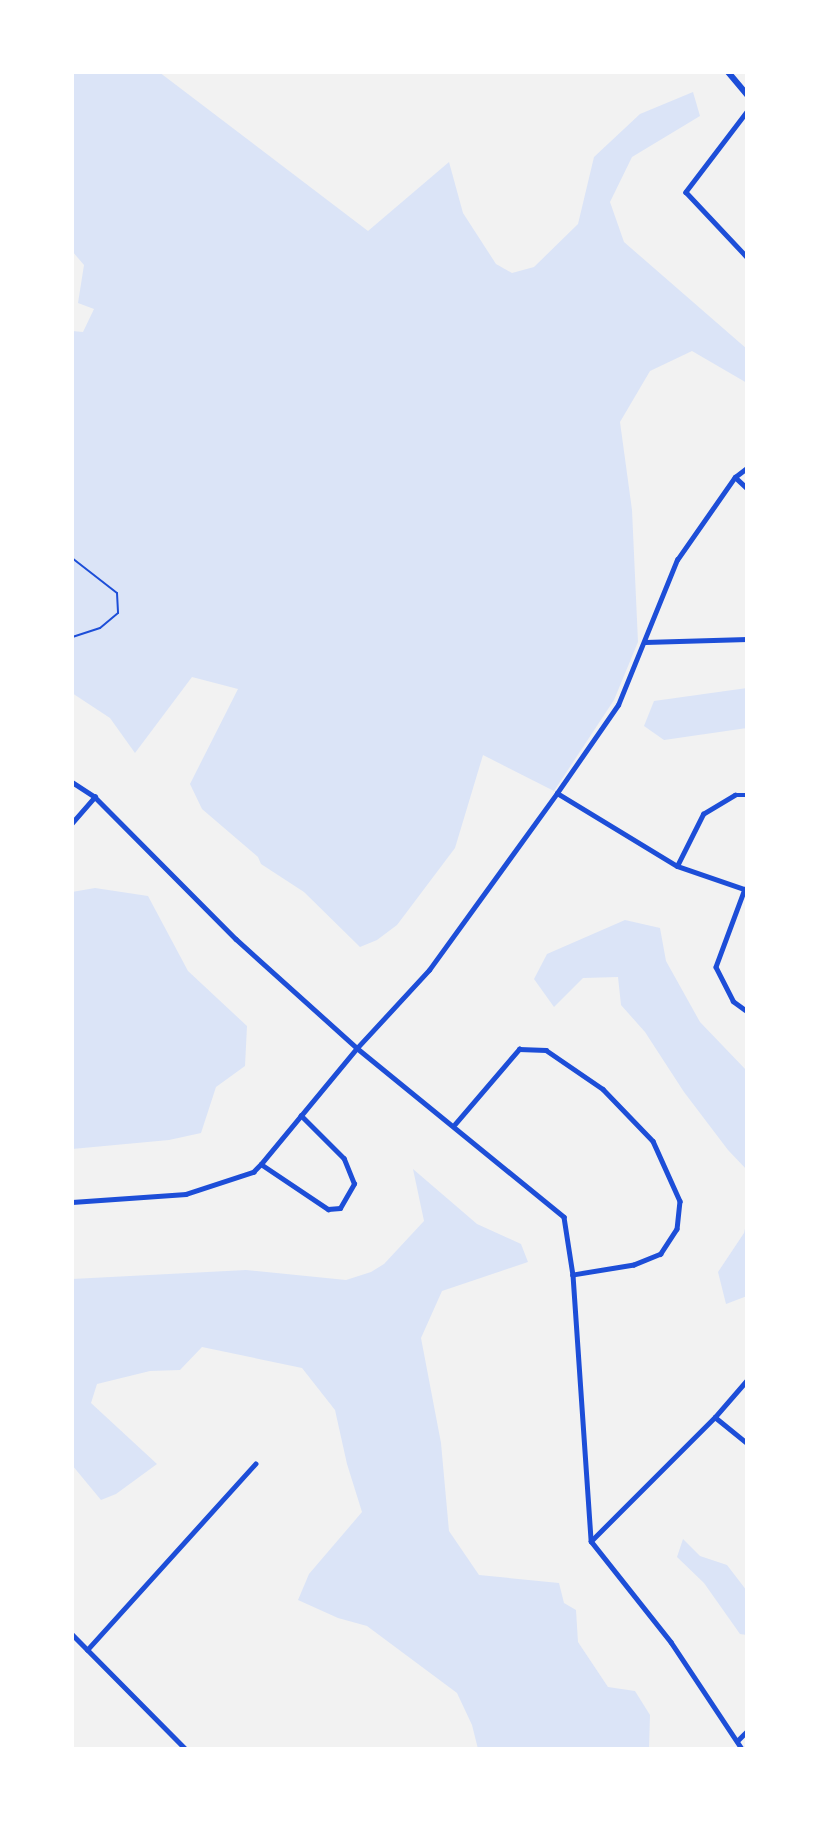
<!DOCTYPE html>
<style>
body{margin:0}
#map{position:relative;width:819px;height:1821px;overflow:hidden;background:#f2f2f2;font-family:Helvetica,sans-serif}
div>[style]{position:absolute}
.green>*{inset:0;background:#dbe4f7}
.service>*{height:2px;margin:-1px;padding:0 1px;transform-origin:1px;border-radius:1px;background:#1d4ed8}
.minor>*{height:4.5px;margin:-2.25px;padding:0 2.25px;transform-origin:2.25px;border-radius:2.25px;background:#1d4ed8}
.secondary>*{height:6px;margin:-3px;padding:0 3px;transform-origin:3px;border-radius:3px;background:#1d4ed8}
span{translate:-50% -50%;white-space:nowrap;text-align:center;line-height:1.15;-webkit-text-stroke:7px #fff;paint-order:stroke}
.frame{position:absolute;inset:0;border:74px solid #fff;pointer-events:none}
</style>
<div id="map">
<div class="green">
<i style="clip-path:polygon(72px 72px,159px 72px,368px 231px,449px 162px,463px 213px,496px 264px,512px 273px,534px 267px,578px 224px,594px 157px,640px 114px,693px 92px,700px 116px,632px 157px,610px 202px,624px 242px,747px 349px,747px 383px,692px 351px,650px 371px,620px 422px,632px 510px,638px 642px,614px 700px,554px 791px,483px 755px,455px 848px,397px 925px,377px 940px,360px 947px,304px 892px,261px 864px,258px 857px,202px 809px,190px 784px,238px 689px,192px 677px,135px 753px,110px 718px,72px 693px,72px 331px,83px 332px,94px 309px,78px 303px,84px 265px,72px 251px)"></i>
<i style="clip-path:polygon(747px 688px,747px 728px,664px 740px,644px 726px,654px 701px)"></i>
<i style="clip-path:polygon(95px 888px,148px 896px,188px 971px,247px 1026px,245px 1066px,216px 1087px,201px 1133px,169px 1140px,72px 1149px,72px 892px)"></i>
<i style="clip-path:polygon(625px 920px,660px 928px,666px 961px,700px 1022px,747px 1071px,747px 1170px,728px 1150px,684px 1092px,645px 1032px,621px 1005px,618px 977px,583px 978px,554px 1007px,534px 979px,547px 954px)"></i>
<i style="clip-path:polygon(413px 1169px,477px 1224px,521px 1244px,528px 1262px,442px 1291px,421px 1338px,441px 1443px,449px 1531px,479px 1575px,559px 1583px,564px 1603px,576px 1610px,578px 1642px,608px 1687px,635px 1691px,650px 1715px,649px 1749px,478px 1749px,472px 1725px,457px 1693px,367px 1626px,338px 1618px,298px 1600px,309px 1574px,362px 1512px,347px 1464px,335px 1410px,302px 1368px,202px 1347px,180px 1370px,150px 1371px,97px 1384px,91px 1403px,157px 1464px,116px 1494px,101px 1500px,72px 1465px,72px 1279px,246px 1270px,346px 1280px,371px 1272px,384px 1264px,424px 1221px)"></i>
<i style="clip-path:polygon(747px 1220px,747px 1296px,726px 1304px,718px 1272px,744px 1233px)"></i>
<i style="clip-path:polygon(683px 1539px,700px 1556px,727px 1565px,747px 1591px,747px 1635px,740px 1634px,704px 1583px,677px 1557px)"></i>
</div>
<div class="service">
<i style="left:72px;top:558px;width:57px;rotate:37.9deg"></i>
<i style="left:117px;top:593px;width:20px;rotate:87deg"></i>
<i style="left:118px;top:613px;width:23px;rotate:140deg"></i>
<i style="left:100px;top:628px;width:29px;rotate:162deg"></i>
</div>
<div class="minor">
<i style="left:747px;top:112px;width:101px;rotate:127.3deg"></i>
<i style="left:686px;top:192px;width:89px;rotate:46.8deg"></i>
<i style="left:735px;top:477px;width:16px;rotate:43deg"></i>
<i style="left:645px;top:642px;width:102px;rotate:-1.7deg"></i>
<i style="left:72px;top:782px;width:27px;rotate:33deg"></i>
<i style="left:95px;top:797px;width:200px;rotate:45.2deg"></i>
<i style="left:236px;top:939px;width:163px;rotate:42deg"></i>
<i style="left:357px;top:1048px;width:267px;rotate:39.2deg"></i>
<i style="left:564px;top:1217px;width:59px;rotate:81.2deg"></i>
<i style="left:573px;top:1275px;width:267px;rotate:86.1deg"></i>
<i style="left:591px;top:1541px;width:129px;rotate:51.6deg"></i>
<i style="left:671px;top:1642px;width:128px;rotate:56.4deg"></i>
<i style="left:557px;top:793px;width:140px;rotate:31.3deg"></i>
<i style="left:677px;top:866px;width:74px;rotate:18.9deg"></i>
<i style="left:72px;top:823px;width:35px;rotate:-49deg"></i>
<i style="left:677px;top:866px;width:58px;rotate:-63.4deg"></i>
<i style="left:703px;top:814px;width:37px;rotate:-31deg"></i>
<i style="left:735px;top:795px;width:12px"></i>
<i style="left:745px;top:889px;width:83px;rotate:110.4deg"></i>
<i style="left:716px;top:967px;width:38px;rotate:63deg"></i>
<i style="left:733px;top:1001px;width:17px;rotate:36deg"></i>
<i style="left:455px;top:1124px;width:99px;rotate:-49.5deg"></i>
<i style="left:519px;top:1049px;width:27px;rotate:2deg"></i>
<i style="left:546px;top:1050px;width:69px;rotate:34.4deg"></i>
<i style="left:603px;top:1089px;width:72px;rotate:46.1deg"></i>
<i style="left:653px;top:1141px;width:66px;rotate:65.8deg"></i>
<i style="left:680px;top:1201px;width:28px;rotate:96deg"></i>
<i style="left:677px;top:1229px;width:30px;rotate:123deg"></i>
<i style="left:661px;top:1254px;width:29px;rotate:158deg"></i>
<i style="left:634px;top:1265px;width:62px;rotate:170.7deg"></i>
<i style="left:261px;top:1164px;width:81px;rotate:33.9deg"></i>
<i style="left:328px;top:1209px;width:12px;rotate:-5deg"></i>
<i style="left:340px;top:1208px;width:28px;rotate:-60deg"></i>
<i style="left:354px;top:1184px;width:27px;rotate:-112deg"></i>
<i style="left:344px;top:1159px;width:61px;rotate:-135deg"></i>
<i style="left:72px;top:1202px;width:114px;rotate:-4deg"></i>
<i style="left:186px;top:1194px;width:71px;rotate:-18.2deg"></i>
<i style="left:253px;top:1172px;width:11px;rotate:-45deg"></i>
<i style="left:261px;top:1164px;width:151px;rotate:-50.4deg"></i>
<i style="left:357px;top:1048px;width:106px;rotate:-47.3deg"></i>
<i style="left:429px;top:970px;width:218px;rotate:-54.1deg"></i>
<i style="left:557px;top:793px;width:107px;rotate:-55.3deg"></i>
<i style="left:618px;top:705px;width:157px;rotate:-67.9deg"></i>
<i style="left:677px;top:560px;width:101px;rotate:-55.1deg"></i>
<i style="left:735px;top:477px;width:15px;rotate:-37deg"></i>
<i style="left:715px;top:1417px;width:41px;rotate:39.1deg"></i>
<i style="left:591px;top:1541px;width:175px;rotate:-45deg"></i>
<i style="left:715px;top:1417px;width:49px;rotate:-49.1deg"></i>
<i style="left:72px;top:1634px;width:162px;rotate:45.3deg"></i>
<i style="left:87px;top:1650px;width:251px;rotate:-47.9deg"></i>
<i style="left:737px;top:1741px;width:14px;rotate:-45deg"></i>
</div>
<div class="secondary">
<i style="left:728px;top:72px;width:30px;rotate:50deg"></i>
</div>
<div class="frame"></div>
</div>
